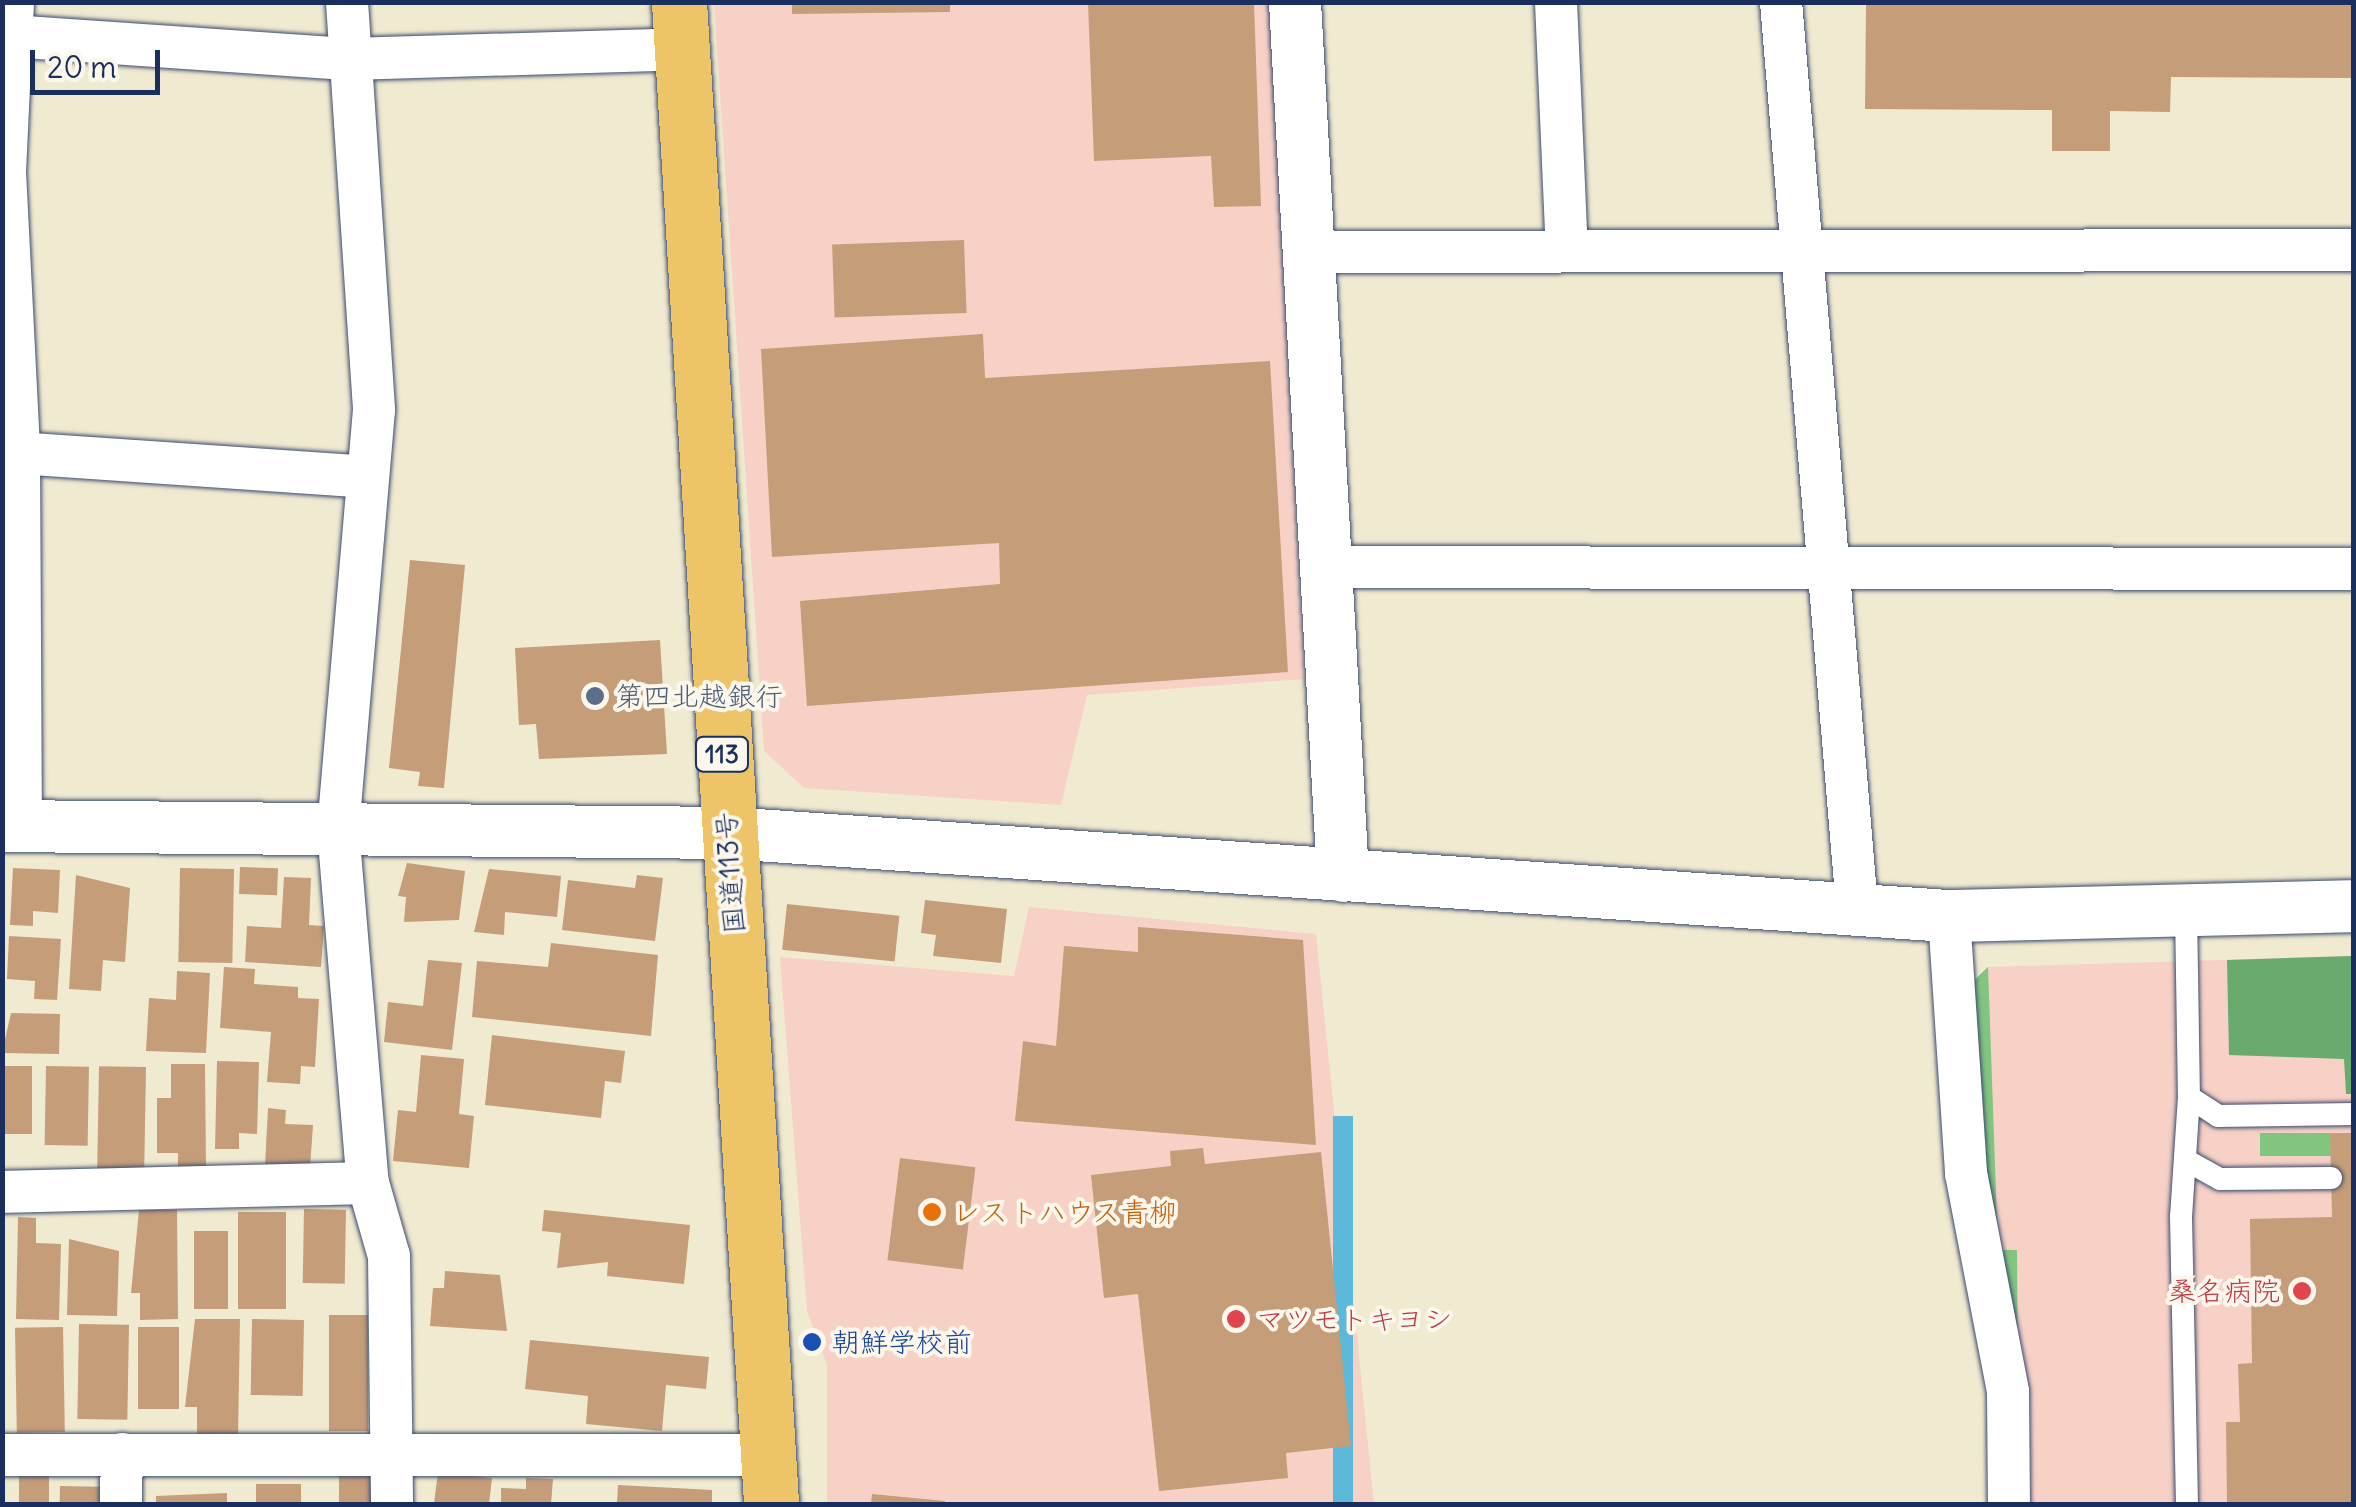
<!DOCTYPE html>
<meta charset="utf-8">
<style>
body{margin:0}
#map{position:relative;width:2356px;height:1507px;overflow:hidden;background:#f0ead0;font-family:Delius,"Klee One",sans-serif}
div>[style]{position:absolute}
.built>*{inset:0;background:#f7d1c6}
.green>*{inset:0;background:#82c57f;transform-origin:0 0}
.forest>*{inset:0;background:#69aa6e}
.water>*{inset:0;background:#5cb9da;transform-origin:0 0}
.building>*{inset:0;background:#c59d79;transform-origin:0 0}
.roads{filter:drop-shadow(0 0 2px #3b4b6f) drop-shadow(0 0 2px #3b4b6f)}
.service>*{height:22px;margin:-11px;padding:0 11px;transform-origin:11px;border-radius:11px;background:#fff}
.minor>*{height:42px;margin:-21px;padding:0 21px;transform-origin:21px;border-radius:21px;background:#fff}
.tertiary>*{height:52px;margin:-26px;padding:0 26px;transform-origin:26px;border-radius:26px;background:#fff}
.trunk>*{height:55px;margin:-27.5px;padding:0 27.5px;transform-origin:27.5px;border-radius:27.5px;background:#eec469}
.dots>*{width:28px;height:28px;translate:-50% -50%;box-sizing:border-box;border:5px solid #fbf7ec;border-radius:50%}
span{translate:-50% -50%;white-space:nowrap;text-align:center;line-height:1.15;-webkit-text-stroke:8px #fbf7ec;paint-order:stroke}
.shield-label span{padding:2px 8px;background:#fbf7ec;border:2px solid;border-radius:8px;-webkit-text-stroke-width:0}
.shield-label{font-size:25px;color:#1b2f5e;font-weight:700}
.service-label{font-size:28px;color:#4e5e75}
.left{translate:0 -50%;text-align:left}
.street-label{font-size:28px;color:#1b2f5e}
.food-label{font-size:28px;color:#c56008}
.health-label{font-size:28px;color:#be3a42}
.right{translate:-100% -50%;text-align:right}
.transit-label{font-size:28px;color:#164399}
.frame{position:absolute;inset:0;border:5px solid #1b2f5e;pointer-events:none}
.scale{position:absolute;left:30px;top:50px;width:130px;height:45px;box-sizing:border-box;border:5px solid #1b2f5e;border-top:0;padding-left:12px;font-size:30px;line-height:35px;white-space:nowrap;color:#1b2f5e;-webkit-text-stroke:8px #fbf7ec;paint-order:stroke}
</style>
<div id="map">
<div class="built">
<i style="clip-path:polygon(714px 3px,1271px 3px,1304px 679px,1087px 695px,1061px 805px,804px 788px,764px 751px)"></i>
<i style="clip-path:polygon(1029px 907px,1316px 934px,1374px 1504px,827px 1504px,827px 1365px,807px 1311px,780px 957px,1014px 976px)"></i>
<i style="clip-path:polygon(2351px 956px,2353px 1504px,2020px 1504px,1965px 989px,1988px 967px)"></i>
</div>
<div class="green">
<i style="clip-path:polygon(1988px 967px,1998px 1250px,2017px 1250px,2018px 1389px,1978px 1173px,1965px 989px)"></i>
<i style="left:2353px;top:1133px;width:23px;height:93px;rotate:90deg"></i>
</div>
<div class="forest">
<i style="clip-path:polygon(2351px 956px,2353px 1094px,2346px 1094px,2344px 1059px,2229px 1055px,2227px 960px)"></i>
</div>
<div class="water">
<i style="left:1333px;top:1116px;width:20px;height:390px"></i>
</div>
<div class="building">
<i style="clip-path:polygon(792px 2px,950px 2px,950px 12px,792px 14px)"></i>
<i style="clip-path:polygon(1088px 2px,1254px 2px,1261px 206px,1214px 207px,1211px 156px,1094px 161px)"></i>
<i style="clip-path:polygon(1866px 2px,2354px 2px,2354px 78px,2171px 77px,2170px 112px,2110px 111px,2110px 151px,2052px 151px,2052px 110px,1865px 109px)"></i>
<i style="left:964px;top:240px;width:73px;height:132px;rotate:88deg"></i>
<i style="clip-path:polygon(983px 334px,985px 378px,1270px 361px,1288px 672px,807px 706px,800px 601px,1000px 584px,999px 543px,772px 557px,761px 349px)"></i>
<i style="clip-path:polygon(410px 560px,465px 565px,444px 788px,418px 786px,420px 772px,389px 768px)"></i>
<i style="clip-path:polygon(660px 640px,667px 754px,539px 759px,536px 724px,519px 725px,515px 648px)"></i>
<i style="clip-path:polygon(407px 863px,465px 871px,459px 920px,404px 922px,406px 897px,398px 896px)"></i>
<i style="left:240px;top:867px;width:38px;height:27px;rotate:2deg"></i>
<i style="clip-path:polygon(13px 868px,60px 870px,58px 913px,33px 911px,33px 926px,10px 925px)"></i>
<i style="left:180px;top:868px;width:54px;height:94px;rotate:1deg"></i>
<i style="clip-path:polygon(489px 869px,561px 876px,557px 917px,505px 912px,504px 935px,474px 932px)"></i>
<i style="clip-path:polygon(76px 875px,130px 888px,125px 962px,103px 960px,101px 991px,69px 989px)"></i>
<i style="clip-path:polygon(637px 875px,663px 878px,655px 941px,562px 930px,568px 880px,635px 888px)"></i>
<i style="clip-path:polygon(284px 877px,311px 878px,309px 925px,324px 926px,321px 967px,245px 962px,247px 926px,281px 928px)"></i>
<i style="clip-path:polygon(925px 900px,1007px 909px,1001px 963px,933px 956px,936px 935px,921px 933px)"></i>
<i style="left:787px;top:904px;width:113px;height:46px;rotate:6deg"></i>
<i style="clip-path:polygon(1138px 927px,1303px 940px,1316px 1145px,1015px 1121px,1023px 1041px,1056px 1046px,1064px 946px,1138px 952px)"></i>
<i style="clip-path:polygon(9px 936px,61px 939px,57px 1000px,34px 999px,35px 981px,7px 979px)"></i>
<i style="clip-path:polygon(551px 943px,658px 955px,651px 1036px,472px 1017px,477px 961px,548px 967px)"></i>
<i style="clip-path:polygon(428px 960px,462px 963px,452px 1050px,384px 1042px,388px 1002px,423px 1006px)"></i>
<i style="clip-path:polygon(224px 967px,255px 969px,254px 984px,298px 987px,298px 998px,319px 999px,315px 1067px,301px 1066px,300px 1084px,267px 1082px,271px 1032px,220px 1028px)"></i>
<i style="clip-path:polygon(177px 971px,210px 973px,206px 1053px,146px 1051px,149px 998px,176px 1000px)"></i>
<i style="clip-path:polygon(11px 1013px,60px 1014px,59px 1054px,2px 1053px)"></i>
<i style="clip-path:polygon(492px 1035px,625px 1051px,621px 1083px,605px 1081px,601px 1118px,485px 1105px)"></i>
<i style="clip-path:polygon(421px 1055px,464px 1059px,459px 1114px,474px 1116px,469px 1168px,393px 1161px,398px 1110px,416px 1112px)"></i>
<i style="clip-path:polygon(217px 1061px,259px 1062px,257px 1134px,239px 1133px,239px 1149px,215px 1149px)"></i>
<i style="clip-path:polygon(171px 1064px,205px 1064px,206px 1168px,178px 1168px,178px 1153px,157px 1153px,157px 1098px,171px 1098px)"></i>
<i style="left:3px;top:1066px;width:29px;height:68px"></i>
<i style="left:46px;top:1066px;width:43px;height:79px;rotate:1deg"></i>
<i style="left:146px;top:1067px;width:107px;height:47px;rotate:91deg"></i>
<i style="clip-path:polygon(268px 1108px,286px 1110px,285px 1124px,313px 1125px,310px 1168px,265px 1165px)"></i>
<i style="clip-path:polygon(2354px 1133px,2354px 1504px,2227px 1504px,2226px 1422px,2240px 1422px,2238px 1364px,2252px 1363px,2250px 1219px,2332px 1217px,2330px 1134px)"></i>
<i style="clip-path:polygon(1203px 1148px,1205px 1164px,1321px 1152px,1351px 1446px,1286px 1453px,1288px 1478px,1159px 1491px,1138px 1294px,1104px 1298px,1091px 1175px,1171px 1166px,1170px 1151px)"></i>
<i style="left:900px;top:1158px;width:76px;height:103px;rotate:7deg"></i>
<i style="left:304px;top:1209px;width:42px;height:74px;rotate:1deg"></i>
<i style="clip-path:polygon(139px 1210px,177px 1210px,178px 1319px,140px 1320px,140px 1293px,131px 1293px)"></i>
<i style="clip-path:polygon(544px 1210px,690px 1225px,684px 1284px,607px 1276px,608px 1262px,557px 1268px,561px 1233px,542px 1231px)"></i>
<i style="left:238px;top:1212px;width:48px;height:97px"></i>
<i style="clip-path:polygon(18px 1217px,36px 1218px,36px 1243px,61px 1244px,59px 1320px,16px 1319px)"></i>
<i style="left:194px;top:1231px;width:34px;height:78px"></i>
<i style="clip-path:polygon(69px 1239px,119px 1251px,117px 1316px,67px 1315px)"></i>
<i style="clip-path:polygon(445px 1271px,500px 1275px,507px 1331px,430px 1326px,433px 1288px,444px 1288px)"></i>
<i style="left:329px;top:1315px;width:39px;height:116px"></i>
<i style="clip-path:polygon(195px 1319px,240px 1319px,238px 1437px,197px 1437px,197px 1407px,185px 1407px)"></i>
<i style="left:252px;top:1319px;width:52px;height:76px;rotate:1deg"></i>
<i style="left:79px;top:1324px;width:50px;height:95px;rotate:1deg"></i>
<i style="left:63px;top:1327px;width:105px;height:48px;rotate:89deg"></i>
<i style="left:138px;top:1327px;width:41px;height:82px"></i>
<i style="clip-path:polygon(530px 1340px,709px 1357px,706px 1389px,666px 1385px,662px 1431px,586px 1424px,588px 1396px,525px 1389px)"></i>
<i style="clip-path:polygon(438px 1472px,492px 1478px,489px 1504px,434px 1504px)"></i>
<i style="left:339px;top:1474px;width:35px;height:30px"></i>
<i style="left:19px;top:1475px;width:30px;height:29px"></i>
<i style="clip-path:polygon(526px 1478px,553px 1479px,551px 1504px,501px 1504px,501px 1488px,526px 1489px)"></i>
<i style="left:301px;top:1484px;width:20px;height:45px;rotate:90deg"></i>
<i style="clip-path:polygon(618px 1485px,712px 1490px,712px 1504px,617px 1504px)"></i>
<i style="left:60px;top:1486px;width:40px;height:18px;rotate:1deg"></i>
<i style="clip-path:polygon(227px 1493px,227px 1504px,156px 1504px,156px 1496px)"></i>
<i style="clip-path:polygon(872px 1494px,945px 1501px,945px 1504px,871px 1504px)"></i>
</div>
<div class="roads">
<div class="service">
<i style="left:2186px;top:910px;width:187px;rotate:89.1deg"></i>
<i style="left:2189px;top:1097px;width:35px;rotate:33deg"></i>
<i style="left:2218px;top:1116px;width:136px;rotate:-0.8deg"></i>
<i style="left:2191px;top:1163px;width:33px;rotate:29deg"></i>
<i style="left:2220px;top:1179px;width:111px;rotate:-0.5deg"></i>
<i style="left:2187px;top:1504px;width:287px;rotate:-91.2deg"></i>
<i style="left:2181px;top:1217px;width:120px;rotate:-86.2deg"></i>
</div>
<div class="minor">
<i style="left:13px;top:2px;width:170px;rotate:92.7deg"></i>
<i style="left:5px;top:172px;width:281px;rotate:87.1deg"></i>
<i style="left:19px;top:453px;width:372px;rotate:89.7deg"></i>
<i style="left:347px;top:2px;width:409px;rotate:86.2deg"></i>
<i style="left:374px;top:410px;width:421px;rotate:94.9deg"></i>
<i style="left:338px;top:829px;width:355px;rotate:85.2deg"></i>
<i style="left:368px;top:1183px;width:76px;rotate:74deg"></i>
<i style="left:389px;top:1256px;width:248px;rotate:89.3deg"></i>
<i style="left:1556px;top:2px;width:247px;rotate:87.5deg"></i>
<i style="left:1781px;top:2px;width:909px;rotate:85.2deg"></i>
<i style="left:10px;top:36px;width:341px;rotate:3.9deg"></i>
<i style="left:350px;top:59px;width:332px;rotate:-1.7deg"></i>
<i style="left:1306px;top:252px;width:1048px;rotate:-0.11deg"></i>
<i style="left:2px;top:452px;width:366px;rotate:3.9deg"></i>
<i style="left:1327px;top:567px;width:1027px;rotate:0.11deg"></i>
<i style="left:1949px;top:916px;width:258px;rotate:86.2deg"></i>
<i style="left:1966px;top:1173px;width:223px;rotate:79.1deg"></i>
<i style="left:2008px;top:1392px;width:112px;rotate:89.5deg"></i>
<i style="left:2px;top:1192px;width:366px;rotate:-1.4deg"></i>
<i style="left:2px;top:1455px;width:767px"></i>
<i style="left:121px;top:1504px;width:50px;rotate:-88.9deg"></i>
</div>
<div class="tertiary">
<i style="left:1295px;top:2px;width:875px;rotate:86.86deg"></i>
<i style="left:2px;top:826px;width:725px;rotate:0.55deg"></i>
<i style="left:727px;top:833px;width:1225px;rotate:3.89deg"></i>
<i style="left:1949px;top:916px;width:405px;rotate:-1.4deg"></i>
</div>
<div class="trunk">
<i style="left:679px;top:2px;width:1505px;rotate:86.49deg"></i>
</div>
</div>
<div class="dots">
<i style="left:595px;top:696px;background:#5c6f8a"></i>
<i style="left:932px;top:1212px;background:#e8710a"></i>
<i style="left:2302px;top:1291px;background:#e0444e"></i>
<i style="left:1236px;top:1319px;background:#e0444e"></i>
<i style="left:812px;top:1342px;background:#1a4fb4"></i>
</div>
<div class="shield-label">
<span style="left:722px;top:754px">113</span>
</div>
<div class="service-label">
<span class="left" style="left:615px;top:696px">第四北越銀行</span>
</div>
<div class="street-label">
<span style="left:730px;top:873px;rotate:-94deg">国道113号</span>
</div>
<div class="food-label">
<span class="left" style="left:952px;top:1212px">レストハウス青柳</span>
</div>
<div class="health-label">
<span class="right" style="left:2280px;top:1291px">桑名病院</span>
<span class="left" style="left:1256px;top:1319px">マツモトキヨシ</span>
</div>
<div class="transit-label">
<span class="left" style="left:832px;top:1342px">朝鮮学校前</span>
</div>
<div class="frame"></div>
<div class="scale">20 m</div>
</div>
